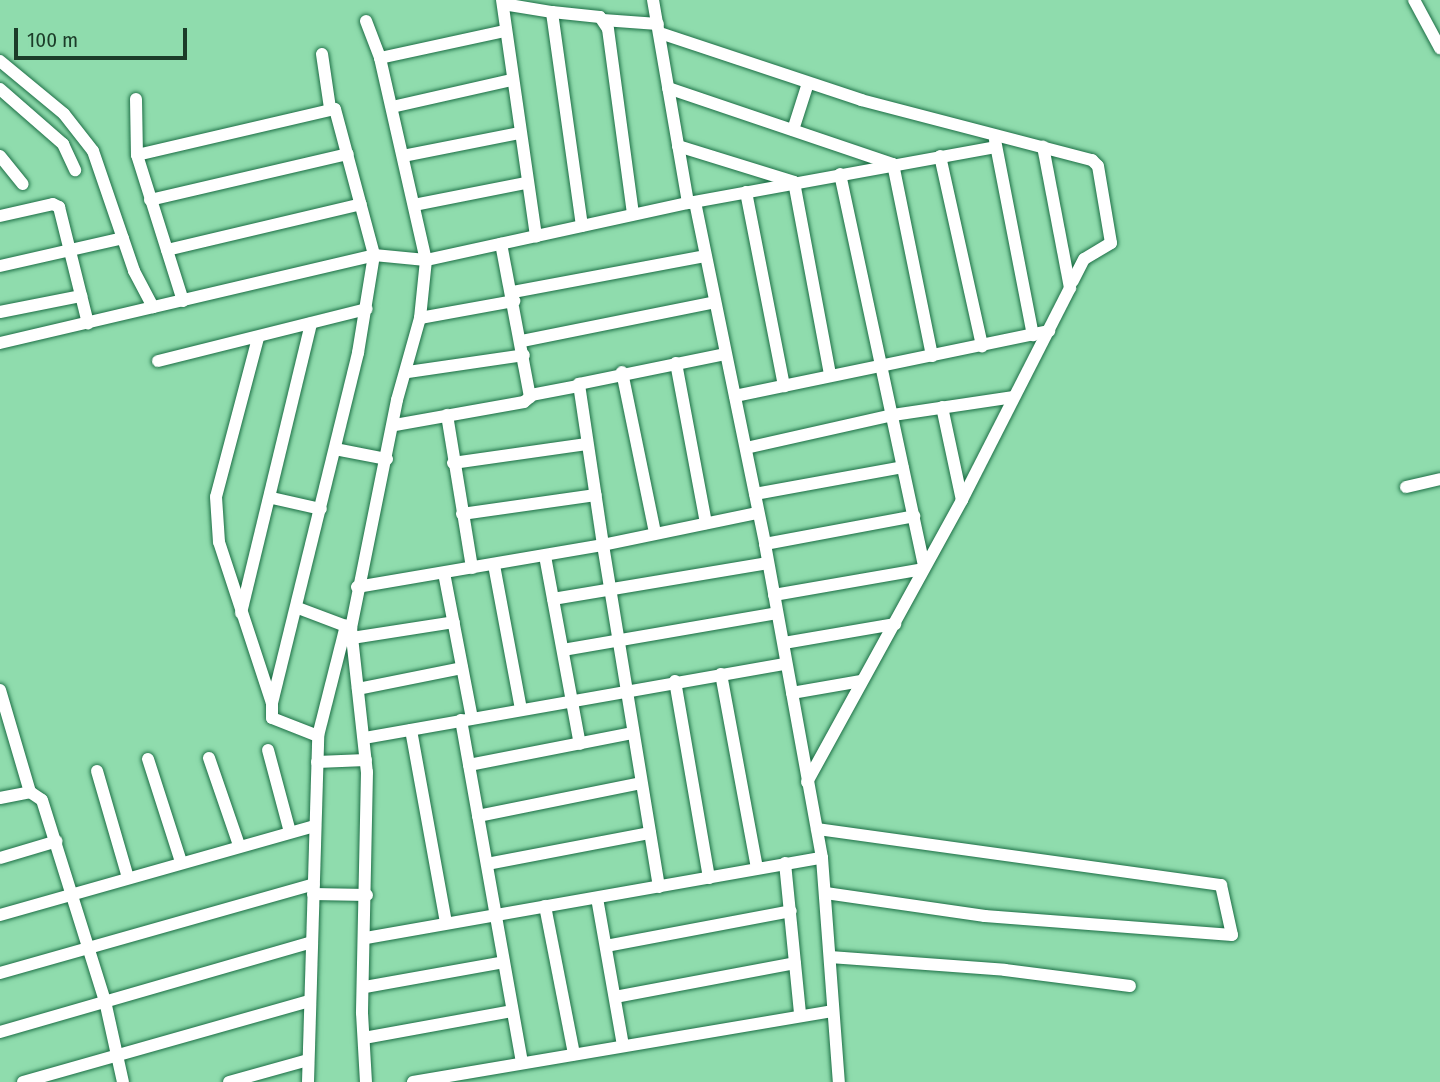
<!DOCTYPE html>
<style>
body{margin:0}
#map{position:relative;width:1440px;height:1082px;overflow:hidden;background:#8fdcad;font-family:"Fira Sans Condensed",sans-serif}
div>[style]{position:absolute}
.roads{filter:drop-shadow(0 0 2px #1d6f46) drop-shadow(0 0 2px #1d6f46)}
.street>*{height:12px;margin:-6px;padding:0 6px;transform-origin:6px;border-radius:6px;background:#fff}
span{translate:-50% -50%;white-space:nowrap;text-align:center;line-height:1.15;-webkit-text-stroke:5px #8fdcad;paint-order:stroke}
.scale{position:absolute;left:14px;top:28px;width:173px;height:32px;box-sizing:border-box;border:4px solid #1c3c29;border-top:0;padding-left:9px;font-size:21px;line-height:24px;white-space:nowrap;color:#1c3c29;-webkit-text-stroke:5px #8fdcad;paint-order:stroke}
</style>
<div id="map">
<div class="roads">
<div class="street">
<i style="left:502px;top:0;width:239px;rotate:81.8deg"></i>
<i style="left:653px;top:0;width:206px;rotate:80.2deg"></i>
<i style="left:688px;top:203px;width:312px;rotate:-10.3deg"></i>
<i style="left:1414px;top:0;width:55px;rotate:61.6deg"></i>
<i style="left:503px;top:4px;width:50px;rotate:9.3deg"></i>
<i style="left:603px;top:20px;width:55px;rotate:4.2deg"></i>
<i style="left:366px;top:21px;width:40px;rotate:69deg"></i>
<i style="left:380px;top:58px;width:207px;rotate:77.2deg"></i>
<i style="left:426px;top:260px;width:268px;rotate:-12.3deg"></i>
<i style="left:660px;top:33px;width:212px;rotate:18.4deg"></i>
<i style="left:861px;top:100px;width:239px;rotate:14.6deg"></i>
<i style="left:1092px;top:160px;width:8px;rotate:45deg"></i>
<i style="left:1098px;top:166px;width:78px;rotate:80.4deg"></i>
<i style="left:1111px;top:243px;width:31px;rotate:149deg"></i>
<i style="left:1084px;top:259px;width:25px;rotate:117deg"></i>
<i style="left:322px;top:54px;width:55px;rotate:81.6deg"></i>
<i style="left:380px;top:58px;width:128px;rotate:-12.2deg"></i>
<i style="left:0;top:61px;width:83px;rotate:39.6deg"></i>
<i style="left:64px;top:114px;width:47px;rotate:51.9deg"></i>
<i style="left:93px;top:151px;width:127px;rotate:71.1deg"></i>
<i style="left:134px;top:271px;width:41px;rotate:62.2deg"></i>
<i style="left:668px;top:88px;width:237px;rotate:18.7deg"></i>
<i style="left:893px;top:164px;width:196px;rotate:78.5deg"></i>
<i style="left:0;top:89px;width:84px;rotate:41.1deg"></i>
<i style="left:63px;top:144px;width:29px;rotate:65deg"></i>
<i style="left:136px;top:99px;width:56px;rotate:89deg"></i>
<i style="left:137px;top:155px;width:153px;rotate:72.5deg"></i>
<i style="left:392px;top:107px;width:123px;rotate:-12.7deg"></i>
<i style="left:793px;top:130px;width:49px;rotate:-72.3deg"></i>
<i style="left:995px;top:140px;width:199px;rotate:79deg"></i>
<i style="left:678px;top:146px;width:121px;rotate:17.2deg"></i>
<i style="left:794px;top:182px;width:196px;rotate:79.4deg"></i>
<i style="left:137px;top:155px;width:203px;rotate:-13.1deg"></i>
<i style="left:335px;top:109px;width:151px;rotate:75deg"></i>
<i style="left:374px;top:255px;width:99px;rotate:99.3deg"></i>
<i style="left:358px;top:353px;width:360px;rotate:103.8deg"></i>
<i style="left:0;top:156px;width:36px;rotate:51deg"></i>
<i style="left:403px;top:156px;width:118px;rotate:-11.2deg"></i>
<i style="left:940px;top:156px;width:195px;rotate:77.5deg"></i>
<i style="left:840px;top:174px;width:401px;rotate:77.9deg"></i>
<i style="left:746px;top:192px;width:198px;rotate:78.9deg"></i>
<i style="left:150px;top:200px;width:203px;rotate:-13.1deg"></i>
<i style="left:695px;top:202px;width:349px;rotate:78.4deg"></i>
<i style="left:765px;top:544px;width:319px;rotate:79.7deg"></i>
<i style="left:822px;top:858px;width:225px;rotate:85.7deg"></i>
<i style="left:414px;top:205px;width:113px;rotate:-11.2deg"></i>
<i style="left:0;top:216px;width:54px;rotate:-12.8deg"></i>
<i style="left:53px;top:204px;width:7px;rotate:27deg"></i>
<i style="left:59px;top:207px;width:120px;rotate:76deg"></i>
<i style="left:582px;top:226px;width:216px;rotate:-98deg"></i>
<i style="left:552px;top:12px;width:48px;rotate:5.9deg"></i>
<i style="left:600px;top:17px;width:14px;rotate:56deg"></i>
<i style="left:608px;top:29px;width:187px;rotate:82.3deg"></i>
<i style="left:167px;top:250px;width:199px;rotate:-13.3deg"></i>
<i style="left:0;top:266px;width:126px;rotate:-12.8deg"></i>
<i style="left:513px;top:292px;width:195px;rotate:-10.6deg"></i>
<i style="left:0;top:312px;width:83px;rotate:-11.2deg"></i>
<i style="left:420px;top:318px;width:96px;rotate:-10.3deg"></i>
<i style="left:258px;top:338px;width:164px;rotate:104.8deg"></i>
<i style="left:216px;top:497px;width:45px;rotate:86.2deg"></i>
<i style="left:219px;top:542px;width:169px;rotate:71.8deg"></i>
<i style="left:272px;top:703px;width:15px;rotate:90deg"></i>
<i style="left:272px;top:718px;width:49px;rotate:21.4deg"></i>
<i style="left:522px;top:341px;width:197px;rotate:-11.4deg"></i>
<i style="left:0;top:343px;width:384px;rotate:-13.2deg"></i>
<i style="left:374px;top:255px;width:52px;rotate:5.5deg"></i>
<i style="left:426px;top:260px;width:58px;rotate:95.9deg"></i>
<i style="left:420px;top:318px;width:85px;rotate:105.7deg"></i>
<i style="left:397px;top:400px;width:233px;rotate:101.4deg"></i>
<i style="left:351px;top:628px;width:145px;rotate:83.7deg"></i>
<i style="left:367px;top:772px;width:241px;rotate:91.2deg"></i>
<i style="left:362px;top:1013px;width:69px;rotate:86.7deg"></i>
<i style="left:158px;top:361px;width:215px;rotate:-14deg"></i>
<i style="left:676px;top:363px;width:163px;rotate:79.4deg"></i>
<i style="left:408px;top:372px;width:117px;rotate:-8.3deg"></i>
<i style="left:622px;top:372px;width:164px;rotate:78.4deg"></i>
<i style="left:531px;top:395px;width:48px;rotate:-10.8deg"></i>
<i style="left:735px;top:396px;width:321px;rotate:-11.7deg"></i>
<i style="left:942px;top:407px;width:95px;rotate:77.9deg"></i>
<i style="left:447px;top:415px;width:155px;rotate:80.7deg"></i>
<i style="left:395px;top:425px;width:131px;rotate:-10.1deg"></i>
<i style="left:524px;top:402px;width:8px;rotate:-40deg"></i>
<i style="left:530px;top:397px;width:156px;rotate:-100.7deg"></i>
<i style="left:746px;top:448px;width:151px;rotate:-12.7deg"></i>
<i style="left:893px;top:415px;width:122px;rotate:-8.5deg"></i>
<i style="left:335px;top:449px;width:53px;rotate:10.9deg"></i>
<i style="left:453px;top:463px;width:135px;rotate:-8.1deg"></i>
<i style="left:1406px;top:487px;width:35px;rotate:-13deg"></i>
<i style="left:755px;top:494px;width:150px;rotate:-10.3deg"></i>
<i style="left:272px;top:498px;width:50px;rotate:12.7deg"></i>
<i style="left:462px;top:514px;width:135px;rotate:-8.1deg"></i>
<i style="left:765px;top:544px;width:152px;rotate:-10.6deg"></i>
<i style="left:545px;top:556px;width:191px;rotate:79.5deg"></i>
<i style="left:494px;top:565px;width:147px;rotate:79.4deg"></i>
<i style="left:444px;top:573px;width:148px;rotate:79.1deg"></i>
<i style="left:357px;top:587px;width:250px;rotate:-9.7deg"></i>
<i style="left:603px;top:545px;width:163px;rotate:-98.5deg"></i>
<i style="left:579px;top:384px;width:149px;rotate:-11.6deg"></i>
<i style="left:774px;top:595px;width:151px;rotate:-9.9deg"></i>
<i style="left:553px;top:599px;width:218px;rotate:-9.5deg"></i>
<i style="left:298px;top:608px;width:57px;rotate:20.7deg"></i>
<i style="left:241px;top:613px;width:298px;rotate:-76.4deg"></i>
<i style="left:352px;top:638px;width:103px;rotate:-8.9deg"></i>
<i style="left:784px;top:643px;width:113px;rotate:-9.7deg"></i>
<i style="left:563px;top:650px;width:217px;rotate:-9.8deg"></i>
<i style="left:721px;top:674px;width:197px;rotate:79.5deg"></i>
<i style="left:675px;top:681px;width:200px;rotate:80.2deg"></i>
<i style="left:358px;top:689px;width:106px;rotate:-11.4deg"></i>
<i style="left:0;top:690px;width:106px;rotate:73.6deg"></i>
<i style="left:792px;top:693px;width:70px;rotate:-9.9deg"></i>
<i style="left:461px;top:720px;width:348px;rotate:79.9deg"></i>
<i style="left:411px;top:730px;width:196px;rotate:79.7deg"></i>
<i style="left:364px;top:738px;width:427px;rotate:-10deg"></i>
<i style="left:268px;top:750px;width:85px;rotate:75deg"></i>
<i style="left:209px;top:758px;width:92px;rotate:71deg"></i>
<i style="left:148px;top:759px;width:108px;rotate:72.2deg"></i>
<i style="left:317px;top:762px;width:49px;rotate:-2.3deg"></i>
<i style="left:469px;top:765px;width:166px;rotate:-11.1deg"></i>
<i style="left:97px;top:771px;width:111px;rotate:73.8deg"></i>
<i style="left:807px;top:782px;width:322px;rotate:-61.2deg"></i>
<i style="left:962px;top:500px;width:238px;rotate:-63deg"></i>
<i style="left:1070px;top:288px;width:144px;rotate:-100.8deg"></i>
<i style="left:0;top:798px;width:31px;rotate:-11deg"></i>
<i style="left:30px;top:792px;width:14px;rotate:34deg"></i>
<i style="left:42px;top:800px;width:211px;rotate:72.6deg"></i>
<i style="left:105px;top:1001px;width:83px;rotate:77.5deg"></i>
<i style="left:478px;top:816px;width:166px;rotate:-11.4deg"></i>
<i style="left:817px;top:829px;width:408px;rotate:7.9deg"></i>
<i style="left:1221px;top:885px;width:51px;rotate:77.6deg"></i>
<i style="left:1232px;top:935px;width:248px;rotate:-175.6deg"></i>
<i style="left:985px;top:916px;width:161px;rotate:-171.8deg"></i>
<i style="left:0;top:858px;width:59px;rotate:-16.6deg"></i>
<i style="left:785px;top:863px;width:152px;rotate:84.3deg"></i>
<i style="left:487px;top:864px;width:166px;rotate:-10.8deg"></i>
<i style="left:659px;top:887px;width:347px;rotate:-99.3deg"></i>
<i style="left:603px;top:545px;width:158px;rotate:-11.7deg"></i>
<i style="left:313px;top:894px;width:54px;rotate:1.1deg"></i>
<i style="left:597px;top:898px;width:149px;rotate:80deg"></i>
<i style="left:545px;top:906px;width:151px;rotate:78.9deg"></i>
<i style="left:0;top:915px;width:326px;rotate:-15.8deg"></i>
<i style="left:366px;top:938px;width:463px;rotate:-10deg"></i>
<i style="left:606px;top:946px;width:188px;rotate:-10.7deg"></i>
<i style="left:830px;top:957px;width:175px;rotate:4.2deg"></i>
<i style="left:1005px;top:970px;width:126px;rotate:7.3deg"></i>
<i style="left:0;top:973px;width:326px;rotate:-15.8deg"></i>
<i style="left:365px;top:987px;width:141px;rotate:-10.2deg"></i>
<i style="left:615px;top:997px;width:183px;rotate:-10.7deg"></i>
<i style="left:0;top:1032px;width:324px;rotate:-16.1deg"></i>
<i style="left:364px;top:1038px;width:150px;rotate:-10.3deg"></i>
<i style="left:23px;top:1082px;width:297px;rotate:-15.8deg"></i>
<i style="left:229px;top:1082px;width:82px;rotate:-15.6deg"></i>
<i style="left:308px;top:1082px;width:346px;rotate:-88.3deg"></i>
<i style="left:318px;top:736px;width:114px;rotate:-75.8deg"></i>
<i style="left:413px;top:1082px;width:425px;rotate:-9.6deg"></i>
</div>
</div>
<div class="scale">100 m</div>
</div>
